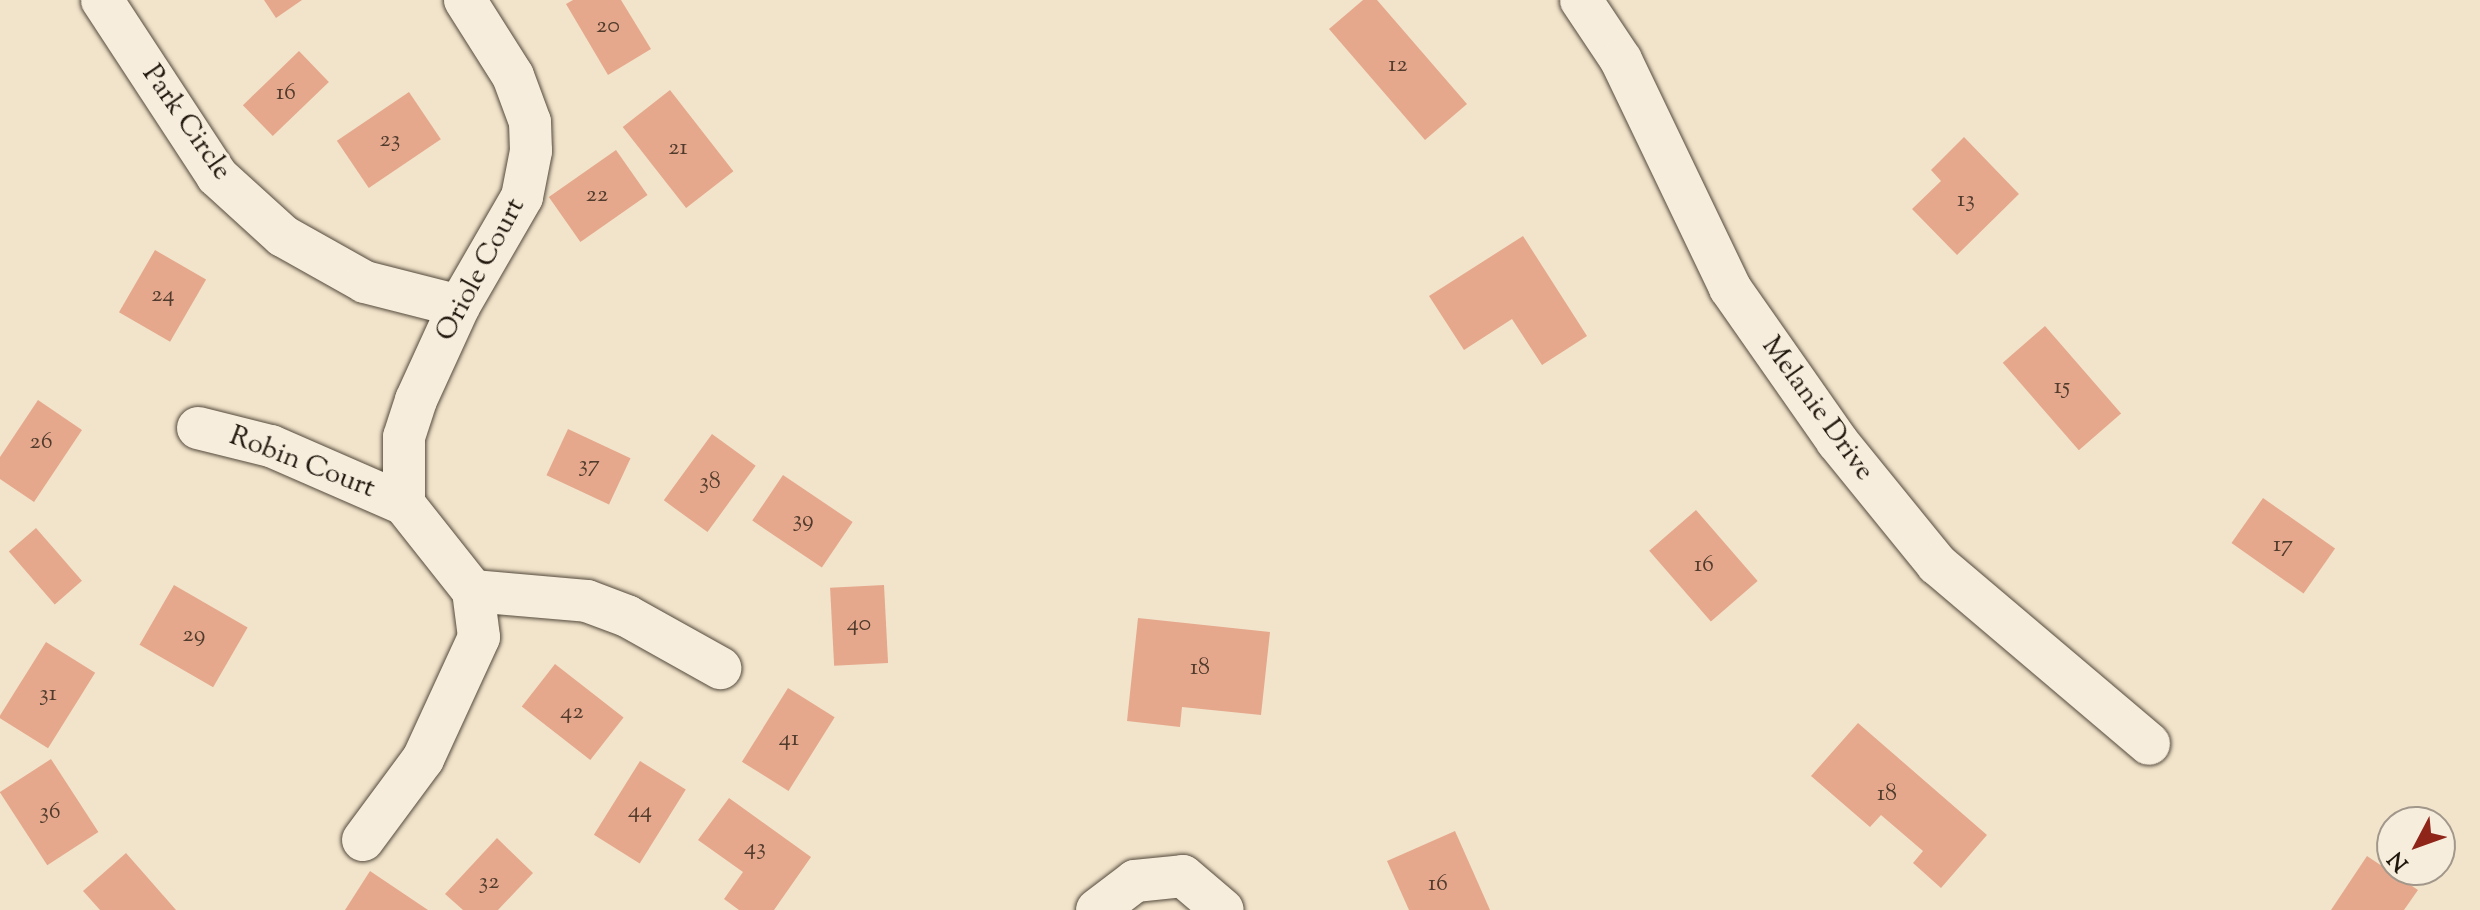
<!DOCTYPE html>
<style>
body{margin:0}
#map{position:relative;width:2480px;height:910px;overflow:hidden;background:#f2e4cb;font-family:"Sorts Mill Goudy",serif}
div>[style]{position:absolute}
.building>*{inset:0;background:#e5a88c;transform-origin:0 0}
.roads{filter:drop-shadow(0 0 2px #544a3c) drop-shadow(0 0 2px #544a3c)}
.street>*{height:42px;margin:-21px;padding:0 21px;transform-origin:21px;border-radius:21px;background:#f7eddd}
span{translate:-50% -50%;white-space:nowrap;text-align:center;line-height:1.15;-webkit-text-stroke:6px #f7eddd;paint-order:stroke}
.number-label{font-size:24px;color:#513b2d}
.number-label span{-webkit-text-stroke-width:0}
.street-label{font-size:28px;color:#20170d}
.north{position:absolute;left:2376px;top:806px;width:80px;height:80px;box-sizing:border-box;background:#f7eddd;border:2px solid #a1978a;border-radius:50%;rotate:229deg;font-size:22px;font-weight:700;line-height:32px;text-align:center;color:#20170d}
.north::after{content:'';display:block;margin:auto;width:28px;height:36px;background:#8f2418;clip-path:polygon(50% 0,100% 100%,50% 72%,0 100%)}
</style>
<div id="map">
<div class="building">
<i style="clip-path:polygon(264px 0,302px 0,276px 18px)"></i>
<i style="clip-path:polygon(573px 0,621px 0,651px 49px,608px 75px,566px 4px)"></i>
<i style="clip-path:polygon(1363px 0,1377px 0,1467px 104px,1425px 140px,1329px 29px)"></i>
<i style="left:299px;top:51px;width:43px;height:78px;rotate:46deg"></i>
<i style="left:670px;top:90px;width:103px;height:60px;rotate:52deg"></i>
<i style="left:409px;top:92px;width:57px;height:87px;rotate:56deg"></i>
<i style="clip-path:polygon(1964px 137px,2019px 194px,1957px 255px,1912px 209px,1941px 181px,1931px 170px)"></i>
<i style="left:616px;top:150px;width:55px;height:82px;rotate:55deg"></i>
<i style="clip-path:polygon(1523px 236px,1587px 336px,1542px 365px,1512px 319px,1464px 350px,1429px 296px)"></i>
<i style="left:155px;top:250px;width:59px;height:72px;rotate:30deg"></i>
<i style="left:2045px;top:326px;width:116px;height:56px;rotate:49deg"></i>
<i style="clip-path:polygon(38px 400px,82px 430px,34px 502px,0 479px,0 457px)"></i>
<i style="left:568px;top:429px;width:69px;height:51px;rotate:25deg"></i>
<i style="left:712px;top:434px;width:54px;height:82px;rotate:36deg"></i>
<i style="left:783px;top:475px;width:84px;height:55px;rotate:34deg"></i>
<i style="left:2263px;top:498px;width:88px;height:55px;rotate:35deg"></i>
<i style="left:1696px;top:510px;width:94px;height:62px;rotate:49deg"></i>
<i style="left:36px;top:528px;width:70px;height:36px;rotate:49deg"></i>
<i style="left:174px;top:585px;width:85px;height:69px;rotate:30deg"></i>
<i style="left:884px;top:585px;width:78px;height:54px;rotate:87deg"></i>
<i style="clip-path:polygon(1138px 618px,1270px 632px,1261px 715px,1182px 707px,1180px 727px,1127px 721px)"></i>
<i style="left:46px;top:642px;width:58px;height:89px;rotate:32deg"></i>
<i style="left:555px;top:664px;width:87px;height:54px;rotate:38deg"></i>
<i style="left:788px;top:688px;width:55px;height:87px;rotate:32deg"></i>
<i style="clip-path:polygon(1858px 723px,1987px 835px,1941px 888px,1913px 863px,1923px 851px,1881px 815px,1870px 827px,1811px 776px)"></i>
<i style="left:51px;top:759px;width:87px;height:61px;rotate:57deg"></i>
<i style="left:640px;top:761px;width:54px;height:87px;rotate:32deg"></i>
<i style="clip-path:polygon(729px 798px,811px 857px,774px 910px,739px 910px,724px 899px,743px 872px,698px 840px)"></i>
<i style="clip-path:polygon(1455px 831px,1490px 910px,1409px 910px,1387px 861px)"></i>
<i style="clip-path:polygon(497px 838px,533px 873px,498px 910px,463px 910px,445px 894px)"></i>
<i style="clip-path:polygon(126px 853px,176px 910px,100px 910px,83px 891px)"></i>
<i style="clip-path:polygon(2367px 856px,2418px 890px,2404px 910px,2331px 910px)"></i>
<i style="clip-path:polygon(370px 871px,428px 910px,345px 910px)"></i>
</div>
<div class="roads">
<div class="street">
<i style="left:102px;top:0;width:210px;rotate:56.8deg"></i>
<i style="left:217px;top:176px;width:89px;rotate:42.3deg"></i>
<i style="left:283px;top:236px;width:94px;rotate:29.3deg"></i>
<i style="left:365px;top:282px;width:97px;rotate:14.3deg"></i>
<i style="left:1581px;top:0;width:72px;rotate:56.3deg"></i>
<i style="left:1621px;top:60px;width:253px;rotate:64.4deg"></i>
<i style="left:1730px;top:288px;width:187px;rotate:55deg"></i>
<i style="left:1837px;top:441px;width:159px;rotate:50.9deg"></i>
<i style="left:1937px;top:564px;width:278px;rotate:40.3deg"></i>
<i style="left:198px;top:428px;width:75px;rotate:13.9deg"></i>
<i style="left:271px;top:446px;width:145px;rotate:23.6deg"></i>
<i style="left:404px;top:504px;width:67px;rotate:-90deg"></i>
<i style="left:404px;top:437px;width:39px;rotate:-72deg"></i>
<i style="left:416px;top:400px;width:103px;rotate:-65.4deg"></i>
<i style="left:459px;top:306px;width:126px;rotate:-60deg"></i>
<i style="left:522px;top:197px;width:47px;rotate:-78.9deg"></i>
<i style="left:531px;top:151px;width:29px;rotate:-92deg"></i>
<i style="left:530px;top:122px;width:49px;rotate:-110.3deg"></i>
<i style="left:513px;top:76px;width:90px;rotate:-122.3deg"></i>
<i style="left:473px;top:591px;width:114px;rotate:5deg"></i>
<i style="left:587px;top:601px;width:43px;rotate:20.6deg"></i>
<i style="left:627px;top:616px;width:107px;rotate:29.2deg"></i>
<i style="left:363px;top:840px;width:101px;rotate:-53.5deg"></i>
<i style="left:423px;top:759px;width:134px;rotate:-65.3deg"></i>
<i style="left:479px;top:637px;width:46px;rotate:-97.4deg"></i>
<i style="left:473px;top:591px;width:111px;rotate:-128.4deg"></i>
<i style="left:1097px;top:910px;width:48px;rotate:-37.3deg"></i>
<i style="left:1135px;top:881px;width:48px;rotate:-5.9deg"></i>
<i style="left:1183px;top:876px;width:52px;rotate:40.4deg"></i>
</div>
</div>
<div class="number-label">
<span style="left:608px;top:27px">20</span>
<span style="left:1398px;top:66px">12</span>
<span style="left:286px;top:94px">16</span>
<span style="left:390px;top:141px">23</span>
<span style="left:678px;top:149px">21</span>
<span style="left:597px;top:196px">22</span>
<span style="left:1966px;top:201px">13</span>
<span style="left:163px;top:296px">24</span>
<span style="left:2062px;top:388px">15</span>
<span style="left:41px;top:443px">26</span>
<span style="left:589px;top:466px">37</span>
<span style="left:710px;top:483px">38</span>
<span style="left:803px;top:521px">39</span>
<span style="left:2283px;top:546px">17</span>
<span style="left:1704px;top:566px">16</span>
<span style="left:859px;top:625px">40</span>
<span style="left:194px;top:636px">29</span>
<span style="left:1200px;top:669px">18</span>
<span style="left:48px;top:695px">31</span>
<span style="left:572px;top:713px">42</span>
<span style="left:789px;top:740px">41</span>
<span style="left:1887px;top:795px">18</span>
<span style="left:640px;top:812px">44</span>
<span style="left:50px;top:813px">36</span>
<span style="left:755px;top:849px">43</span>
<span style="left:489px;top:883px">32</span>
<span style="left:1438px;top:885px">16</span>
</div>
<div class="street-label">
<span style="left:186px;top:123px;rotate:55deg">Park Circle</span>
<span style="left:481px;top:270px;rotate:-62deg">Oriole Court</span>
<span style="left:1817px;top:409px;rotate:54deg">Melanie Drive</span>
<span style="left:302px;top:463px;rotate:21deg">Robin Court</span>
</div>
<div class="north">N</div>
</div>
